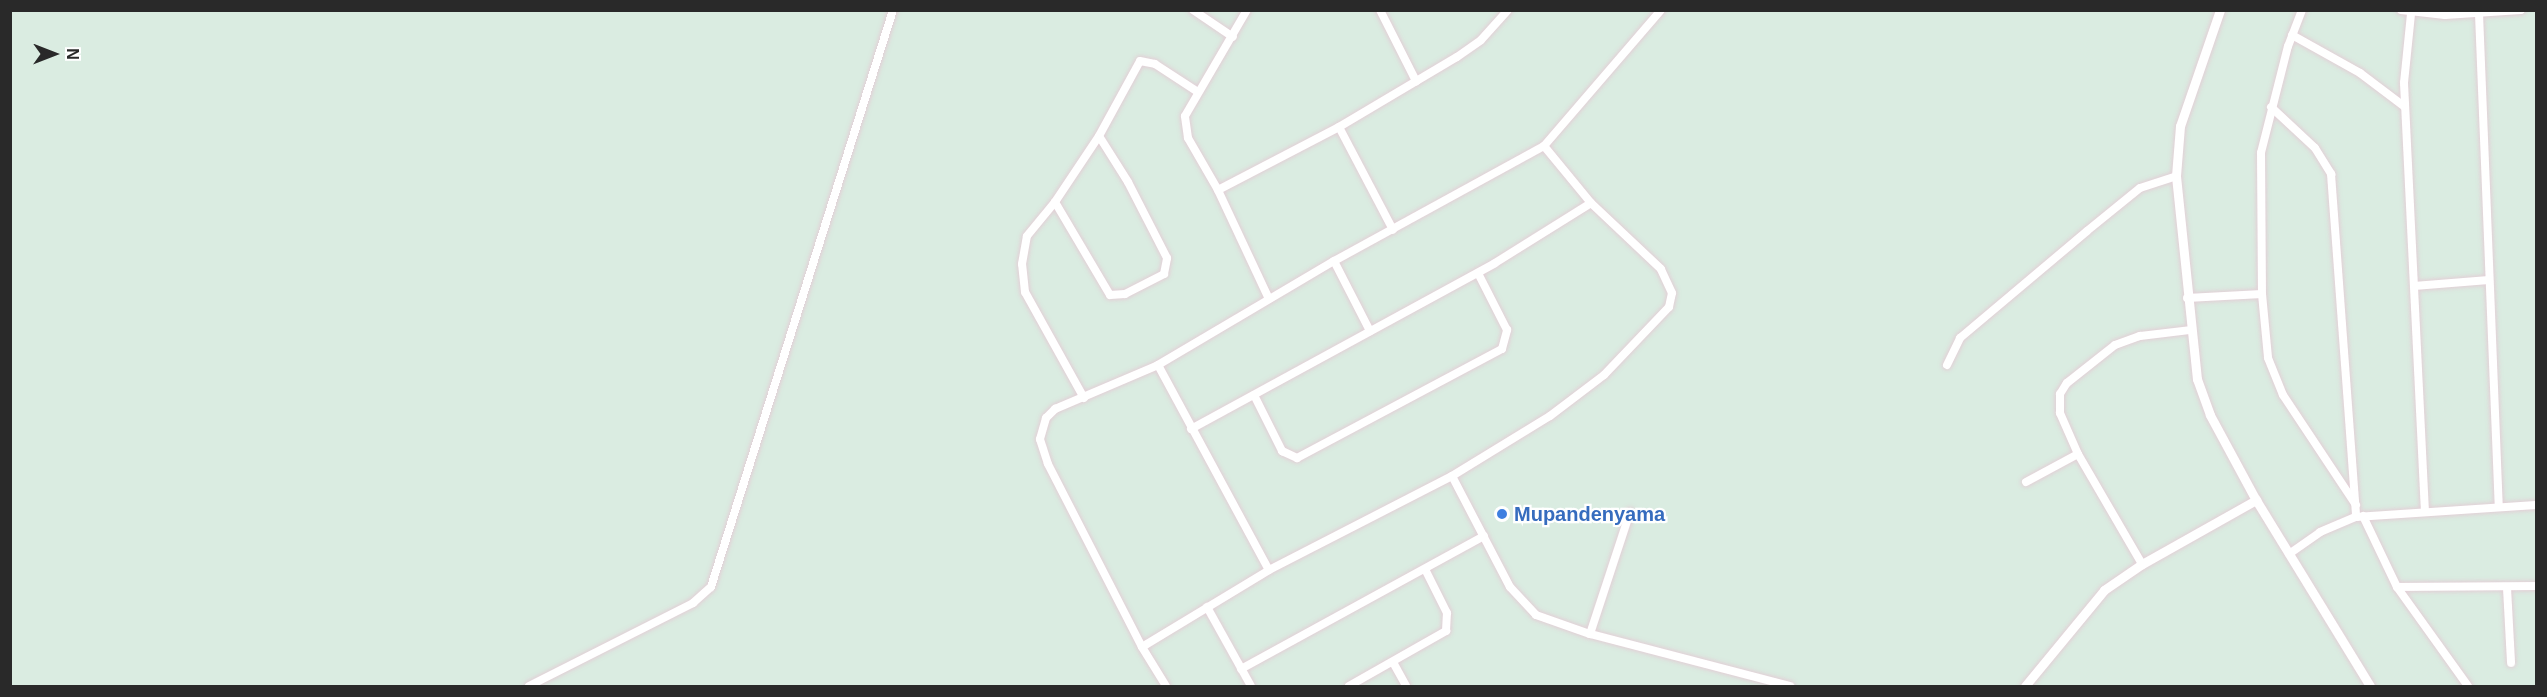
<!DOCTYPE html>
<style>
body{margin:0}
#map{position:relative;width:2547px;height:697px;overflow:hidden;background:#daece1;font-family:Helvetica,sans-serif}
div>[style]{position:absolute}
.roads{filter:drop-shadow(0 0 2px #e2cfd6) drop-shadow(0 0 2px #e2cfd6)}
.minor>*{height:8px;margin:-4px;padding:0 4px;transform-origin:4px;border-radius:4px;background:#fff}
.tertiary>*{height:9px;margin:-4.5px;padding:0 4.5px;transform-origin:4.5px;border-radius:4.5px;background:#fff}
.dots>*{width:16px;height:16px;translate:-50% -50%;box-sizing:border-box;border:3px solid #fff;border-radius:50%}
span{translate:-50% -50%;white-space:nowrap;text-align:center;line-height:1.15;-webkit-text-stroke:4.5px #fff;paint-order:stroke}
.shop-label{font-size:20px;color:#366cbe;font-weight:700}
.left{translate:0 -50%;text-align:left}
.frame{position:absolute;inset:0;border:12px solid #292929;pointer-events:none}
.north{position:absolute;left:24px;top:24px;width:60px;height:60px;-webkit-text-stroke:4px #fff;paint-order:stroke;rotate:90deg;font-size:16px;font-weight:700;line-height:24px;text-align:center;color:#292929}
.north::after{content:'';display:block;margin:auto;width:21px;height:27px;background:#292929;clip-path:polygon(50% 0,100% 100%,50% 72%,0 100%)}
</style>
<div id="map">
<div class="roads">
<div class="minor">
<i style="left:1193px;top:10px;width:48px;rotate:34deg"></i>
<i style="left:1380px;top:10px;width:80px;rotate:63.1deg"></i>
<i style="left:2302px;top:10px;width:39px;rotate:111deg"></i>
<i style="left:2288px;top:46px;width:110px;rotate:104.2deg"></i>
<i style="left:2261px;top:153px;width:141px;rotate:89.6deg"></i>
<i style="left:2262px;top:294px;width:64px;rotate:84.6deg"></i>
<i style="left:2268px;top:358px;width:40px;rotate:68deg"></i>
<i style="left:2283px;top:395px;width:132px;rotate:56.4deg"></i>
<i style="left:2401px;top:10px;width:44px;rotate:6.5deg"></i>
<i style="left:2445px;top:15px;width:76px;rotate:-3.8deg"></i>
<i style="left:2411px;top:14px;width:69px;rotate:95.8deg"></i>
<i style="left:2404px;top:83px;width:429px;rotate:87.2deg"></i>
<i style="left:2479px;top:14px;width:492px;rotate:87.7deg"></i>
<i style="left:2292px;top:35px;width:78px;rotate:29.2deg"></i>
<i style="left:2360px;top:73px;width:56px;rotate:37.1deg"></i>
<i style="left:2271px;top:107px;width:60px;rotate:43deg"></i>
<i style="left:2315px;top:148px;width:31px;rotate:58deg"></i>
<i style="left:2331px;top:174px;width:344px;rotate:85.8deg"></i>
<i style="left:1339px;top:127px;width:116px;rotate:62.3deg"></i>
<i style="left:1218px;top:190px;width:60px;rotate:-120deg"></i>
<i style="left:1188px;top:138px;width:22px;rotate:-98deg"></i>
<i style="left:1185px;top:116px;width:123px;rotate:-59.7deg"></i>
<i style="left:1055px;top:202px;width:108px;rotate:59.4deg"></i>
<i style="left:1110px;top:295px;width:15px;rotate:-4deg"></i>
<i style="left:1125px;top:294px;width:44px;rotate:-27.1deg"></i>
<i style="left:1164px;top:274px;width:16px;rotate:-79deg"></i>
<i style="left:1167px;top:258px;width:85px;rotate:-117.2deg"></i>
<i style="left:1128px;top:182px;width:54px;rotate:-122.2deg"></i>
<i style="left:1334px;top:261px;width:79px;rotate:62.8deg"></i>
<i style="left:2414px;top:286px;width:75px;rotate:-4.6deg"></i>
<i style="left:2187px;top:298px;width:75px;rotate:-3.1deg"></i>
<i style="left:1269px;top:299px;width:120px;rotate:-115.1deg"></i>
<i style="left:1218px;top:190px;width:136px;rotate:-27.5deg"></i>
<i style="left:1339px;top:127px;width:137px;rotate:-30.7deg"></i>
<i style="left:1457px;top:57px;width:29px;rotate:-35deg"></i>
<i style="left:1481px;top:40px;width:40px;rotate:-48deg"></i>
<i style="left:1158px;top:365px;width:233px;rotate:61.6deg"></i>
<i style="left:1947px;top:365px;width:30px;rotate:-64deg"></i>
<i style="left:1960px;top:338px;width:166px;rotate:-40.1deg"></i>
<i style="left:2087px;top:231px;width:68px;rotate:-39.1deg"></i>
<i style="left:2140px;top:188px;width:38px;rotate:-18deg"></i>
<i style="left:1254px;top:395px;width:63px;rotate:63.4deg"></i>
<i style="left:1282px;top:451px;width:17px;rotate:25deg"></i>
<i style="left:1297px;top:458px;width:232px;rotate:-28deg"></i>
<i style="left:1502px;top:349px;width:20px;rotate:-75deg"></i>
<i style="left:1507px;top:330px;width:64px;rotate:-117deg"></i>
<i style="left:1084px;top:398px;width:121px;rotate:-119.1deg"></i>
<i style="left:1025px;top:292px;width:28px;rotate:-96deg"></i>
<i style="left:1022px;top:264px;width:28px;rotate:-80deg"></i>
<i style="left:1027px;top:236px;width:44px;rotate:-50.5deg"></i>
<i style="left:1055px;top:202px;width:79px;rotate:-56.3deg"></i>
<i style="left:1099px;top:136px;width:85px;rotate:-61.3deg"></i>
<i style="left:1140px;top:61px;width:15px;rotate:11deg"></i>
<i style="left:1155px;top:64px;width:51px;rotate:33.1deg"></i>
<i style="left:1191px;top:429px;width:346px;rotate:-28.6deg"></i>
<i style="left:1495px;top:263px;width:113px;rotate:-32deg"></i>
<i style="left:1452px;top:476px;width:125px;rotate:62.4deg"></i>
<i style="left:1510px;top:587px;width:38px;rotate:47deg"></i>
<i style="left:1536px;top:615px;width:57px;rotate:19.4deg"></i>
<i style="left:1590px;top:634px;width:207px;rotate:14.6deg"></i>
<i style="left:2026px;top:482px;width:59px;rotate:-28.3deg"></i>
<i style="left:2363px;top:516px;width:79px;rotate:64.4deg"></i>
<i style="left:2397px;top:587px;width:122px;rotate:54.4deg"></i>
<i style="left:2289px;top:554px;width:38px;rotate:-35deg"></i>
<i style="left:2320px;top:532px;width:39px;rotate:-23deg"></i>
<i style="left:2356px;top:517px;width:180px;rotate:-3.8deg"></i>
<i style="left:2142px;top:564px;width:127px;rotate:-120.2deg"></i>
<i style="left:2078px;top:454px;width:45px;rotate:-113.7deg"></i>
<i style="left:2060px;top:413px;width:19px;rotate:-90deg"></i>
<i style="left:2060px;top:394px;width:13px;rotate:-58deg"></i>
<i style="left:2067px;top:383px;width:61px;rotate:-38.4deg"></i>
<i style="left:2115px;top:345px;width:27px;rotate:-20deg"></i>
<i style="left:2140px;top:336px;width:50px;rotate:-6.8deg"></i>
<i style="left:2397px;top:587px;width:139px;rotate:-0.4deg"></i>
<i style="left:2507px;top:588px;width:75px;rotate:86.9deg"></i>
<i style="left:1207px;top:607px;width:90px;rotate:60.9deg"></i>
<i style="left:1590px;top:634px;width:128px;rotate:-71.8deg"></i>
<i style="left:1142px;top:647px;width:206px;rotate:-117.2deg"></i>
<i style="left:1048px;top:464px;width:26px;rotate:-108deg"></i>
<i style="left:1040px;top:439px;width:22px;rotate:-74deg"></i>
<i style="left:1046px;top:418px;width:13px;rotate:-45deg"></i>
<i style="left:1055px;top:409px;width:112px;rotate:-23.1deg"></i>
<i style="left:1158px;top:365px;width:204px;rotate:-30.6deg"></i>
<i style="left:1334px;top:261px;width:239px;rotate:-28.7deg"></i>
<i style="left:1394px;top:664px;width:25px;rotate:61deg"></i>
<i style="left:1241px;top:669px;width:277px;rotate:-28.7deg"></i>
<i style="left:529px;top:686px;width:184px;rotate:-26.8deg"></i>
<i style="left:693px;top:603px;width:24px;rotate:-42deg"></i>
<i style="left:711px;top:587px;width:605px;rotate:-72.49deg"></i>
<i style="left:1166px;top:686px;width:46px;rotate:-121.6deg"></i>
<i style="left:1142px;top:647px;width:149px;rotate:-31.2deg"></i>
<i style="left:1269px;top:570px;width:206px;rotate:-27.2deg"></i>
<i style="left:1452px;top:476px;width:115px;rotate:-31.5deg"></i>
<i style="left:1550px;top:416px;width:68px;rotate:-37.2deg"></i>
<i style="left:1604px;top:375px;width:94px;rotate:-46.3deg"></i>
<i style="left:1669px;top:307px;width:14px;rotate:-78deg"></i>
<i style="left:1672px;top:293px;width:26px;rotate:-115deg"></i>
<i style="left:1661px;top:269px;width:96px;rotate:-136.7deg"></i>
<i style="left:1591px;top:203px;width:74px;rotate:-129.5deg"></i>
<i style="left:1544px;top:146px;width:179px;rotate:-49.3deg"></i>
<i style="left:1349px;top:686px;width:112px;rotate:-29.6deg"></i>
<i style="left:1446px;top:631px;width:18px;rotate:-87deg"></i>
<i style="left:1447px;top:613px;width:47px;rotate:-116.6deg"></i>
</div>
<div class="tertiary">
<i style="left:2220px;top:10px;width:123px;rotate:109deg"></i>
<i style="left:2180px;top:126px;width:50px;rotate:94.6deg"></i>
<i style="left:2176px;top:176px;width:204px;rotate:84.1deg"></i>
<i style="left:2197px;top:379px;width:38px;rotate:70deg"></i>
<i style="left:2210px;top:415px;width:97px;rotate:61.6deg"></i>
<i style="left:2256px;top:500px;width:218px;rotate:58.5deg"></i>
<i style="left:2025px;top:686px;width:124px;rotate:-50.5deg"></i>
<i style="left:2104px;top:590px;width:46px;rotate:-34.4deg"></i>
<i style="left:2142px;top:564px;width:131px;rotate:-29.3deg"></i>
</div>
</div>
<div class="dots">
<i style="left:1502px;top:514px;background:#3f7fe0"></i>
</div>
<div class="shop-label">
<span class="left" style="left:1514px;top:514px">Mupandenyama</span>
</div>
<div class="frame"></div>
<div class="north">N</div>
</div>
